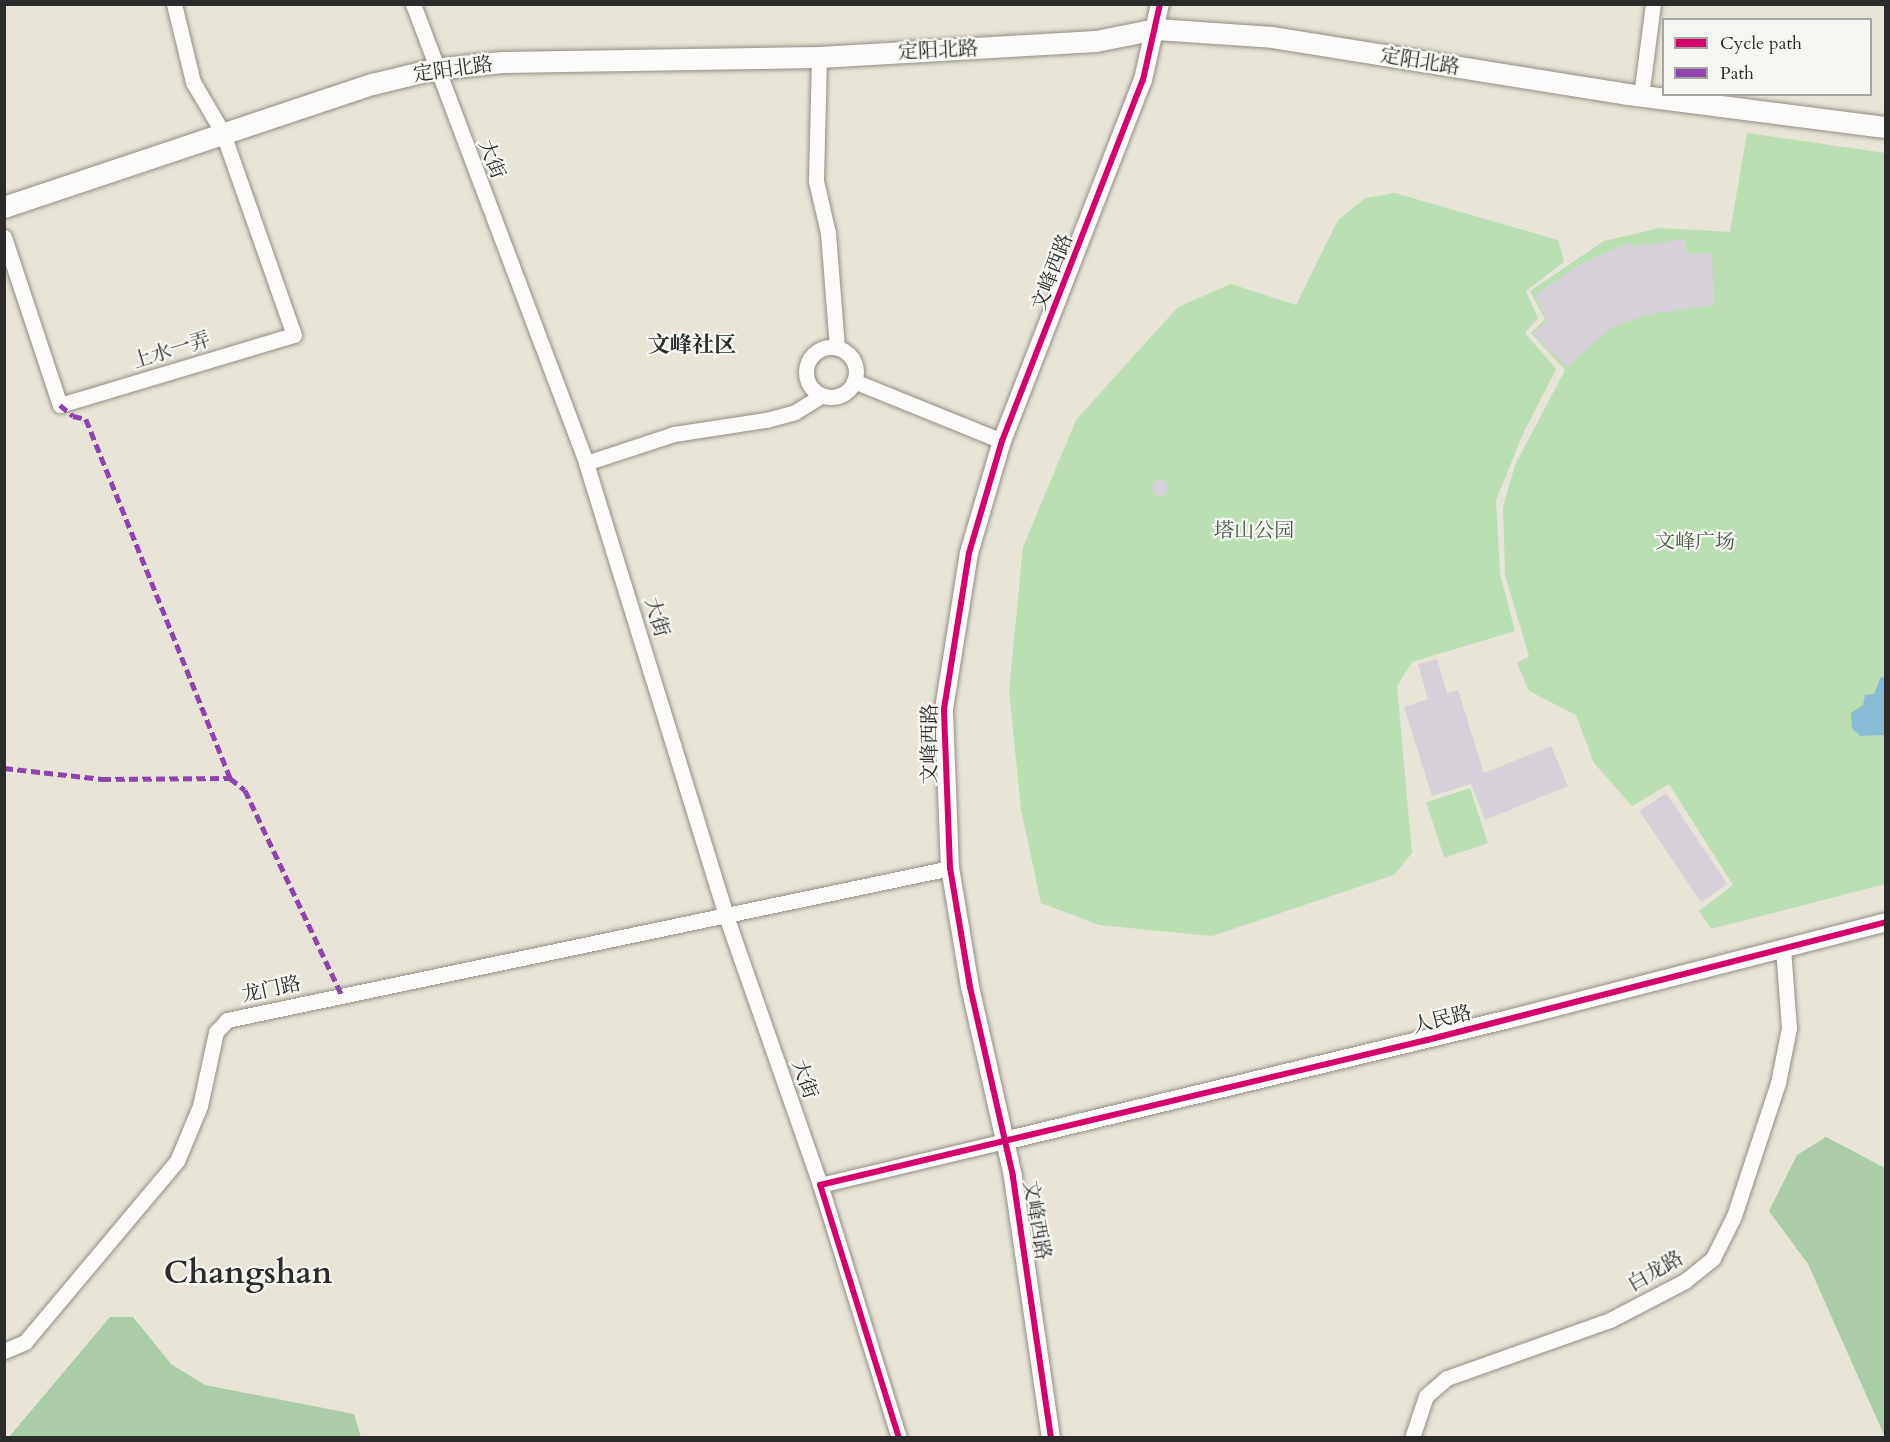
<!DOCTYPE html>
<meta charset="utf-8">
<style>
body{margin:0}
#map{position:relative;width:1890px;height:1442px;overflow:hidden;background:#e8e4d7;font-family:Cardo,"Noto Serif SC",serif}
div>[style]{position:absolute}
.green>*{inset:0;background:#badfb3;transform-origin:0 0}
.forest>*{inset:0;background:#aacda7}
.water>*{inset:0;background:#87bbd6}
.building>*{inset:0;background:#d6d1d8;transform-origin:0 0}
.round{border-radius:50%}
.roads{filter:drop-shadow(0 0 2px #8f8e87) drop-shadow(0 0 2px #8f8e87)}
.minor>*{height:15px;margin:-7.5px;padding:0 7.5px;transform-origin:7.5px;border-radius:7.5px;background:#fcfbf9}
.minor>.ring{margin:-7.5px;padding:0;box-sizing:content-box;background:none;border:15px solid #fcfbf9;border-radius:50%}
.tertiary>*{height:18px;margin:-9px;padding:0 9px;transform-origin:9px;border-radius:9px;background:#fcfbf9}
.secondary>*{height:21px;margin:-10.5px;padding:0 10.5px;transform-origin:10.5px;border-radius:10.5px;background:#fcfbf9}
.quiet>*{height:4.5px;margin-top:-2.25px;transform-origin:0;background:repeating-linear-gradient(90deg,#8e44ad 0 9px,transparent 0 13.5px)}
.cycleway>*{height:6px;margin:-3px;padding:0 3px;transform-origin:3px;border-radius:3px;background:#d6006c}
span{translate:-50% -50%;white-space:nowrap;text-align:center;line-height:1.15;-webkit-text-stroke:4.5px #f6f6f2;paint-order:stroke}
.street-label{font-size:20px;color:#2b2b2b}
.park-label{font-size:20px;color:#455746}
.quarter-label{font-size:22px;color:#2b2b2b;font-weight:700}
.town-label{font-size:32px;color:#2b2b2b;font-weight:700}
.frame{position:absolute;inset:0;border:6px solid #2b2b2b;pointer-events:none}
.legend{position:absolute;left:1662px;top:18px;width:210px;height:78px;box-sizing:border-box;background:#f6f6f2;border:2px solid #a5a5a2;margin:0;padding:8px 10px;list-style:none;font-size:18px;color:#2b2b2b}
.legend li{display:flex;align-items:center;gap:12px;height:30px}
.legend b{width:30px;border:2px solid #a5a5a2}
</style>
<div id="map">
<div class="green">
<i style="clip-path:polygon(1747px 133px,1885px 153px,1885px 884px,1711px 929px,1699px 911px,1733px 885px,1669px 784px,1632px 806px,1594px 763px,1576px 715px,1529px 691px,1517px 663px,1529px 656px,1505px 575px,1503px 507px,1515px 465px,1565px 370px,1531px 333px,1545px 319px,1530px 291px,1604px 241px,1660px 228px,1730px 232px)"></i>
<i style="clip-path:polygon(1395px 193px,1558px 240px,1564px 262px,1526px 291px,1538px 318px,1525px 333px,1556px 369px,1523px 434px,1496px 500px,1500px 574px,1515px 631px,1412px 662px,1397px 686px,1412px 853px,1394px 875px,1212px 936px,1099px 925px,1041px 903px,1021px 809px,1009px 691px,1023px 547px,1076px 420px,1178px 307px,1231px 284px,1296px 305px,1338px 220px,1366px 198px)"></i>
<i style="left:1470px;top:788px;width:58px;height:46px;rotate:72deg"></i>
</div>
<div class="forest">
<i style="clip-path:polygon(1826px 1137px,1885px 1168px,1885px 1437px,1808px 1264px,1769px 1211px,1797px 1155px)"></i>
<i style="clip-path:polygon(110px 1317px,133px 1317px,171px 1364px,205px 1385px,354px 1414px,361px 1437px,9px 1437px)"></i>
</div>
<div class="water">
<i style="clip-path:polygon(1885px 677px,1885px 735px,1860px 736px,1852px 728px,1851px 713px,1863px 705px,1865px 695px,1874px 694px,1880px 678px)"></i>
</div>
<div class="building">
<i style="clip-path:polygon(1685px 239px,1687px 254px,1712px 253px,1714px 306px,1649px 314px,1611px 328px,1567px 367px,1533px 334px,1547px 320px,1535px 295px,1578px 265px,1630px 242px,1631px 247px)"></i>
<i class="round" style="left:1152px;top:480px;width:16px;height:16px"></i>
<i style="clip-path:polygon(1437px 659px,1447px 693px,1458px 690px,1484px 773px,1551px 746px,1568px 786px,1485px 820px,1471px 784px,1432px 796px,1404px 707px,1428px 699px,1418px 664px)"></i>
<i style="left:1666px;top:793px;width:110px;height:32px;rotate:56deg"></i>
</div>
<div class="roads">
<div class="minor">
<i style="left:413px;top:4px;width:491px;rotate:69.3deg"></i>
<i style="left:586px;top:463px;width:471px;rotate:72.8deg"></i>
<i style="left:725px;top:913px;width:288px;rotate:70.7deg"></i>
<i style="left:819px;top:57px;width:124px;rotate:91.4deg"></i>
<i style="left:816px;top:181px;width:53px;rotate:77deg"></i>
<i style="left:828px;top:233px;width:115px;rotate:85.5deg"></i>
<i style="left:1641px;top:96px;width:93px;rotate:-82.6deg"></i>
<i style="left:4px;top:237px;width:177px;rotate:71.6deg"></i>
<i style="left:60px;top:405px;width:244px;rotate:-16.7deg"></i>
<i style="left:294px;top:335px;width:214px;rotate:-109.4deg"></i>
<i style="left:223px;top:133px;width:59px;rotate:-120.5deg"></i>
<i style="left:193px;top:82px;width:80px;rotate:-103.7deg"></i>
<i class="ring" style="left:806px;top:347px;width:35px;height:35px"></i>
<i style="left:854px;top:381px;width:160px;rotate:22.1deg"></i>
<i style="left:586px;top:463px;width:93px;rotate:-18.2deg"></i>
<i style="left:674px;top:434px;width:93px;rotate:-8.7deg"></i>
<i style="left:766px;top:420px;width:30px;rotate:-15deg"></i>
<i style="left:795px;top:412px;width:31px;rotate:-32deg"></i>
<i style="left:4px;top:1351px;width:23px;rotate:-23deg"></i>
<i style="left:25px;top:1342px;width:236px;rotate:-50deg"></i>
<i style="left:177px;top:1161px;width:60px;rotate:-67.3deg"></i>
<i style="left:200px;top:1106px;width:76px;rotate:-77.8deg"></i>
<i style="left:216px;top:1032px;width:16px;rotate:-47deg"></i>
<i style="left:227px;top:1020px;width:739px;rotate:-11.87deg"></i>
<i style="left:899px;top:1438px;width:265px;rotate:-107.3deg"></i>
<i style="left:820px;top:1185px;width:189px;rotate:-13.4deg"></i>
<i style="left:1412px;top:1438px;width:44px;rotate:-71.6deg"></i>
<i style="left:1426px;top:1396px;width:28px;rotate:-41deg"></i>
<i style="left:1447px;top:1378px;width:173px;rotate:-19.6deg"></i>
<i style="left:1610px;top:1320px;width:85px;rotate:-27.5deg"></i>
<i style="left:1685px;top:1281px;width:36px;rotate:-39deg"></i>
<i style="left:1713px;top:1258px;width:47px;rotate:-63.4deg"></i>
<i style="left:1734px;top:1216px;width:140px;rotate:-71.7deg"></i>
<i style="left:1778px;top:1083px;width:56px;rotate:-78.7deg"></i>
<i style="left:1789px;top:1028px;width:79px;rotate:-94.3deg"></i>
</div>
<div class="tertiary">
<i style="left:1004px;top:1141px;width:520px;rotate:-13.58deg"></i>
<i style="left:1509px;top:1019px;width:389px;rotate:-14.4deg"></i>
<i style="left:1051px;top:1438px;width:265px;rotate:-98.3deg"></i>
<i style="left:1013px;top:1176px;width:194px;rotate:-102.8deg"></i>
<i style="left:970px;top:987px;width:121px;rotate:-99.5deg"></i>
<i style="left:950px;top:868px;width:159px;rotate:-92.2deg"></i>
<i style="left:944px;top:709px;width:158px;rotate:-80.9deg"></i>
<i style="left:969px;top:553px;width:117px;rotate:-73.6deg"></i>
<i style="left:1002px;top:441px;width:388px;rotate:-68.7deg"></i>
<i style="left:1143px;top:80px;width:78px;rotate:-77.4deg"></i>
</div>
<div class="secondary">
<i style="left:4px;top:207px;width:388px;rotate:-18.5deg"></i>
<i style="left:372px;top:84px;width:64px;rotate:-13.6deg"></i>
<i style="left:434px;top:69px;width:68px;rotate:-5.9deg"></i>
<i style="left:502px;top:62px;width:317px;rotate:-0.9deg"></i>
<i style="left:819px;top:57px;width:277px;rotate:-3.3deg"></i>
<i style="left:1096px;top:41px;width:61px;rotate:-11.3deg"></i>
<i style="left:1156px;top:29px;width:116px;rotate:3.9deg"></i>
<i style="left:1272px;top:37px;width:360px;rotate:9.1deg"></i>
<i style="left:1627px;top:94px;width:261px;rotate:7.3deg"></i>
</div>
</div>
<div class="quiet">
<i style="left:60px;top:405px;width:17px;rotate:40deg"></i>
<i style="left:73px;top:416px;width:13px;rotate:13deg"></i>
<i style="left:86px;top:419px;width:387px;rotate:68.1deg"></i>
<i style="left:230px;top:778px;width:19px;rotate:39deg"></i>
<i style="left:245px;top:790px;width:227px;rotate:64.7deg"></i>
<i style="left:4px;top:768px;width:99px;rotate:6.4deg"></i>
<i style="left:102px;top:779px;width:128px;rotate:-0.4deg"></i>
</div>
<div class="cycleway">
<i style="left:899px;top:1438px;width:265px;rotate:-107.3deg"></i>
<i style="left:820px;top:1185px;width:624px;rotate:-13.44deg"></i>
<i style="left:1427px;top:1040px;width:474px;rotate:-14.4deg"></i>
<i style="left:1051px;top:1438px;width:265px;rotate:-98.3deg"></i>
<i style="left:1013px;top:1176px;width:194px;rotate:-102.8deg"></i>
<i style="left:970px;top:987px;width:121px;rotate:-99.5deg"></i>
<i style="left:950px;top:868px;width:159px;rotate:-92.2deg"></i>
<i style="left:944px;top:709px;width:158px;rotate:-80.9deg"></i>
<i style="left:969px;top:553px;width:117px;rotate:-73.6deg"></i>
<i style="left:1002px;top:441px;width:388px;rotate:-68.7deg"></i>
<i style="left:1143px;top:80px;width:78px;rotate:-77.4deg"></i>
</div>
<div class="street-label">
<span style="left:938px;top:50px;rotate:-3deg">定阳北路</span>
<span style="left:1420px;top:61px;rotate:9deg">定阳北路</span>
<span style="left:453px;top:69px;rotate:-8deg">定阳北路</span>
<span style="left:492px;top:159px;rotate:69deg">大街</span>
<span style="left:1052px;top:272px;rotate:-69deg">文峰西路</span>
<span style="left:171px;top:350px;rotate:-17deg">上水一弄</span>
<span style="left:657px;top:617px;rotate:73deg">大街</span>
<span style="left:929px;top:744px;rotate:-90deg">文峰西路</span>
<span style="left:271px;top:989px;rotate:-12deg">龙门路</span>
<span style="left:1442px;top:1019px;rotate:-14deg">人民路</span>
<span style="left:805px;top:1079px;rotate:71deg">大街</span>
<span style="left:1037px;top:1220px;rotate:80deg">文峰西路</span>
<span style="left:1655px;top:1271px;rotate:-30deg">白龙路</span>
</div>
<div class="park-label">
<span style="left:1254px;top:530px">塔山公园</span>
<span style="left:1695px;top:541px">文峰广场</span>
</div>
<div class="quarter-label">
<span style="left:692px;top:346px">文峰社区</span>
</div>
<div class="town-label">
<span style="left:248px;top:1273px">Changshan</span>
</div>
<div class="frame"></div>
<ul class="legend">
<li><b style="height:8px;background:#d6006c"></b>Cycle path</li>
<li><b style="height:8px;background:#8e44ad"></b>Path</li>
</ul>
</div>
